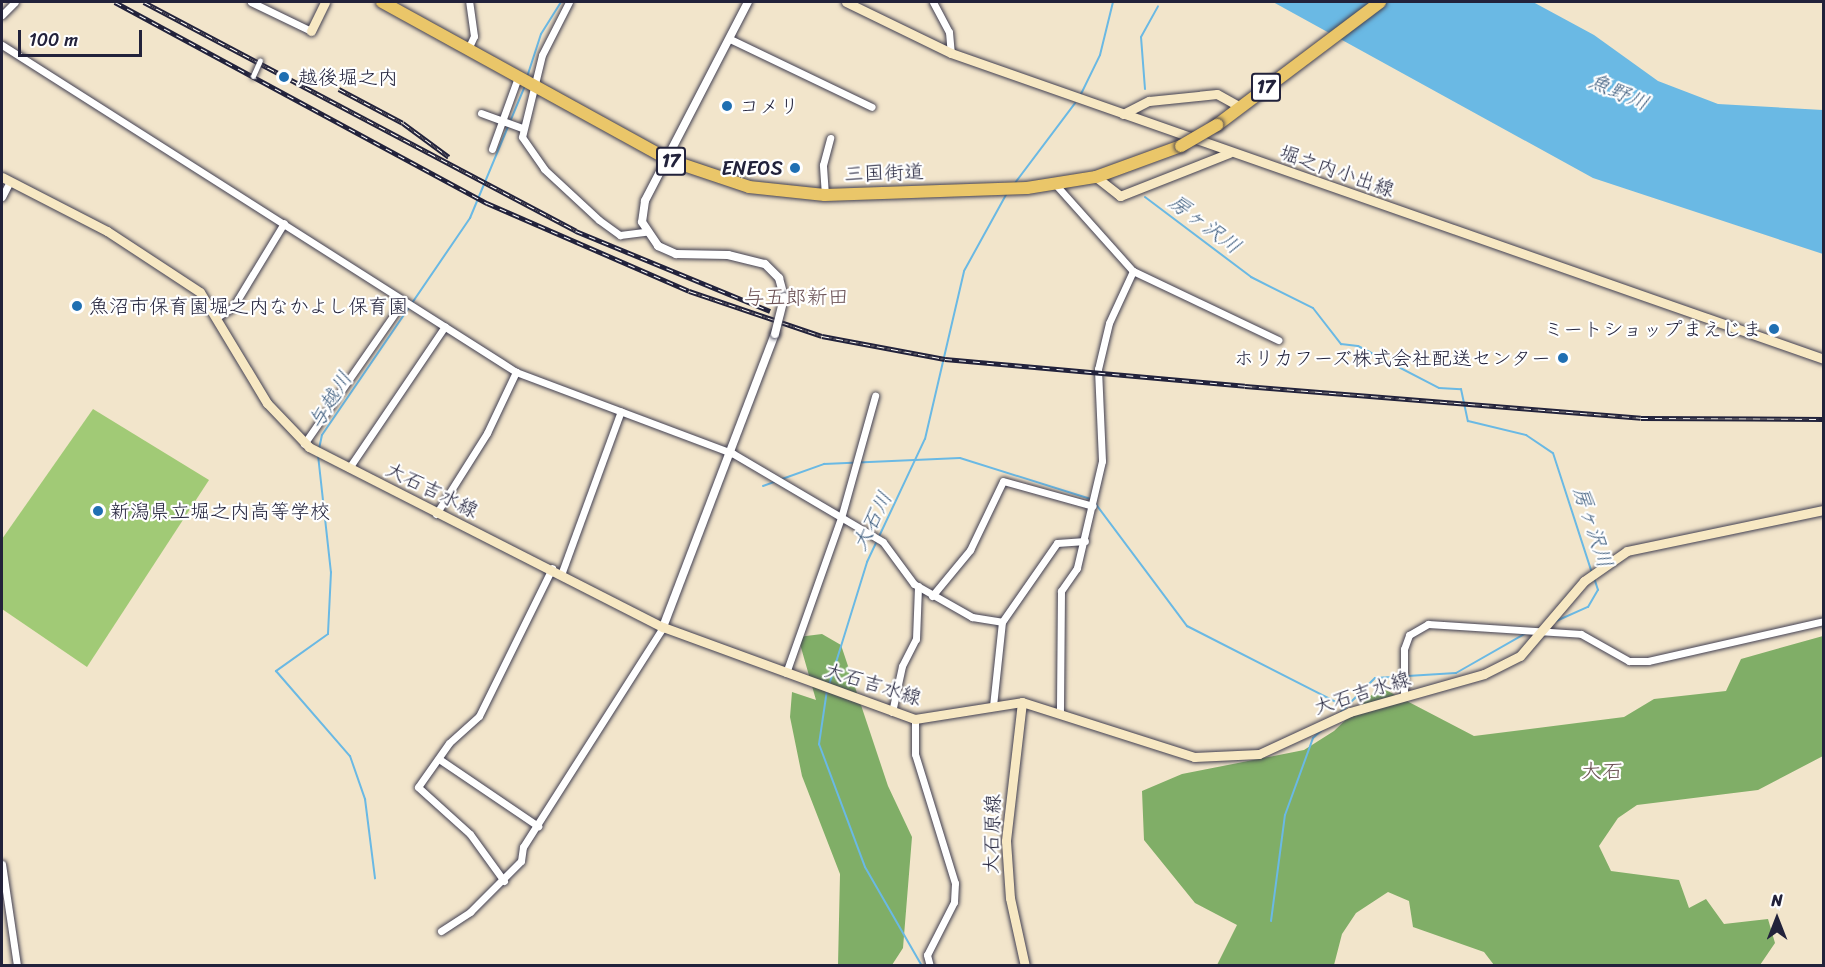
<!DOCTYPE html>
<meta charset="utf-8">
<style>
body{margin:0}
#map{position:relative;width:1825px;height:967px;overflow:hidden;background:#f2e5cb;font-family:Sriracha,"Klee One",sans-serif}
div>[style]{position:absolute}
.green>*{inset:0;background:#a1ca76}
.forest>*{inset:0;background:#80ae67}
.water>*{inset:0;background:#6ab9e4}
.stream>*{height:2px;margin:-1px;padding:0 1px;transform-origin:1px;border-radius:1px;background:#6ab9e4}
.roads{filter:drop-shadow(0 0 2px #413f51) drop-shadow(0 0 2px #413f51)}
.minor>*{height:7px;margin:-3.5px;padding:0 3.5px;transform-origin:3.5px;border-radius:3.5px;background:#fff}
.tertiary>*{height:8px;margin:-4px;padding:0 4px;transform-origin:4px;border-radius:4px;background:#fff}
.secondary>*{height:9px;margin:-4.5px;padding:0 4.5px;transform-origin:4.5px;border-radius:4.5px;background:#f7e8c3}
.trunk>*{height:12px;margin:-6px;padding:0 6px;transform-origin:6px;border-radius:6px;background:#eac669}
.rail>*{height:4.5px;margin-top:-2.25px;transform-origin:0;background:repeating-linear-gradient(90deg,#fff 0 7px,#22223b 0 14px);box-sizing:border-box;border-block:2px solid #22223b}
.bridges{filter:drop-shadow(0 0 2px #413f51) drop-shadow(0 0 2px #413f51)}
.pedestrian-bridge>*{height:5px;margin:-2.5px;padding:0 2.5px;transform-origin:2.5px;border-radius:2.5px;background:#fff}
.tertiary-bridge>*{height:8px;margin:-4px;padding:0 4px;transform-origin:4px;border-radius:4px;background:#fff}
.trunk-bridge>*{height:12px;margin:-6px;padding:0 6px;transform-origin:6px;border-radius:6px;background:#eac669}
.dots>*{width:16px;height:16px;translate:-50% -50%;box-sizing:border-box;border:3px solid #fff;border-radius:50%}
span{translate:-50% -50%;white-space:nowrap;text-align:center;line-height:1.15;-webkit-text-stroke:4.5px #fff;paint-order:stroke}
.shield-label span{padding:2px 4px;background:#fff;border:2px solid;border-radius:4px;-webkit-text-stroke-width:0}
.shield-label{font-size:18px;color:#22223b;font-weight:700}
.poi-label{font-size:20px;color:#22223b}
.left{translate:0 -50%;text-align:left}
.right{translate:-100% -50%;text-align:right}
.street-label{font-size:20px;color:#22223b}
.water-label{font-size:21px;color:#3f5e7f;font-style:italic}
.neighbourhood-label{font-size:21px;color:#6c5255}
.frame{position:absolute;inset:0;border:3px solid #22223b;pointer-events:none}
.north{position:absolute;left:1747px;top:889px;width:60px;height:60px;-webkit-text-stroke:4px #fff;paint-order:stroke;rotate:0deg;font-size:16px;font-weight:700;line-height:24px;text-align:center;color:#22223b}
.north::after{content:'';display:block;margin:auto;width:21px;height:27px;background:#22223b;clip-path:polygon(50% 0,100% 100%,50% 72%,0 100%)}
.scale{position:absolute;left:18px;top:30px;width:124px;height:27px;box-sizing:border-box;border:3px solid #22223b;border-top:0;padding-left:8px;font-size:18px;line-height:21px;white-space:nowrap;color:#22223b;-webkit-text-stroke:4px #fff;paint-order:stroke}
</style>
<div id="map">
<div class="green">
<i style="clip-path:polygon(93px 409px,209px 480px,87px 667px,2px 609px,2px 539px)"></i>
</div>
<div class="forest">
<i style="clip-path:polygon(822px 634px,841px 645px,888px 786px,912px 837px,903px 948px,892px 965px,838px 965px,840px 874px,802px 776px,790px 717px,792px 692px,816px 700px,798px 637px)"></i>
<i style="clip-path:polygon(1823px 636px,1823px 756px,1758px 790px,1637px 805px,1618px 818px,1599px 846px,1611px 871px,1679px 880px,1689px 908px,1706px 899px,1724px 924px,1768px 919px,1775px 943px,1760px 965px,1494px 965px,1484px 952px,1413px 927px,1409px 901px,1388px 892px,1356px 913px,1342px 934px,1334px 965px,1217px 965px,1237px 925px,1195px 903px,1144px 840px,1142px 791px,1182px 774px,1304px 750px,1334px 731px,1380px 687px,1474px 736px,1624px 717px,1654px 699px,1726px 691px,1741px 659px)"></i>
</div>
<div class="water">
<i style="clip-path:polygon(1273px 2px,1533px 2px,1594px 35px,1658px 81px,1718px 104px,1823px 110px,1823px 254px,1593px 178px)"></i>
</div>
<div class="stream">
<i style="left:527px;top:77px;width:45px;rotate:-72deg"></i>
<i style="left:541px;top:34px;width:38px;rotate:-58deg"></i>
<i style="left:1145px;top:89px;width:52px;rotate:-94.4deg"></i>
<i style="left:1141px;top:37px;width:35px;rotate:-61deg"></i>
<i style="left:1081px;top:94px;width:43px;rotate:-64deg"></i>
<i style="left:1100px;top:55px;width:55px;rotate:-76.2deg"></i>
<i style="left:1015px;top:183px;width:100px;rotate:-53.1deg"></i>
<i style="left:1145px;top:197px;width:133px;rotate:37deg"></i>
<i style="left:1251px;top:277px;width:69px;rotate:26.6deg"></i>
<i style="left:1313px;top:308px;width:46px;rotate:52.1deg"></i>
<i style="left:1341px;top:344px;width:17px;rotate:7deg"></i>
<i style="left:1358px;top:346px;width:91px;rotate:27.4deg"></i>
<i style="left:1439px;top:388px;width:22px;rotate:3deg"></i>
<i style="left:1461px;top:389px;width:33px;rotate:78deg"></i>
<i style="left:1468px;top:421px;width:60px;rotate:13.6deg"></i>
<i style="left:1526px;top:435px;width:32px;rotate:34deg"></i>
<i style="left:1553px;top:453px;width:126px;rotate:72deg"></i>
<i style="left:319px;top:449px;width:14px;rotate:-78deg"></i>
<i style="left:322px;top:435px;width:263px;rotate:-55.7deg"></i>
<i style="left:470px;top:218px;width:143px;rotate:-67.4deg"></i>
<i style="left:318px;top:455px;width:118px;rotate:83.7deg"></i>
<i style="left:331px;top:572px;width:62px;rotate:92.8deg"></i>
<i style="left:328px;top:634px;width:64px;rotate:144.6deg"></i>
<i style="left:276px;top:671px;width:113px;rotate:49deg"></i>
<i style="left:350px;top:756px;width:46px;rotate:70.8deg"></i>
<i style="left:365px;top:799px;width:80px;rotate:82.8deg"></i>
<i style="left:782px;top:479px;width:45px;rotate:-19.7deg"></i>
<i style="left:824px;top:464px;width:136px;rotate:-2.5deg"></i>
<i style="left:960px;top:458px;width:137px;rotate:17.4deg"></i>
<i style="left:763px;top:486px;width:15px;rotate:-20deg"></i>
<i style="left:1095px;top:503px;width:154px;rotate:53.2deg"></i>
<i style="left:1187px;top:626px;width:178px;rotate:27deg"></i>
<i style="left:1554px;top:622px;width:37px;rotate:-24deg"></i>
<i style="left:1588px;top:607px;width:20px;rotate:-60deg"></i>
<i style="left:1598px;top:590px;width:13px;rotate:-108deg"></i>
<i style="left:829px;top:685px;width:129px;rotate:-72.8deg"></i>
<i style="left:867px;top:562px;width:136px;rotate:-64.8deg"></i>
<i style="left:925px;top:439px;width:172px;rotate:-76.9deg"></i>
<i style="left:964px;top:271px;width:87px;rotate:-61.1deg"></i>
<i style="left:827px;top:690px;width:55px;rotate:98.4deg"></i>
<i style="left:819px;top:744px;width:131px;rotate:69.5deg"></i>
<i style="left:865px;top:867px;width:114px;rotate:60.1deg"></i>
<i style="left:1341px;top:712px;width:48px;rotate:-45deg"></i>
<i style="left:1375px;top:678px;width:81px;rotate:-3.5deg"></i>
<i style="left:1456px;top:673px;width:81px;rotate:-29.7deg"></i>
<i style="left:1271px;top:921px;width:107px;rotate:-82.5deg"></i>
<i style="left:1285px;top:815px;width:82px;rotate:-70deg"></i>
<i style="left:1313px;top:738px;width:15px;rotate:-42deg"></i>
</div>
<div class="roads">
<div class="minor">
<i style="left:251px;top:2px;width:67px;rotate:25.8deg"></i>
<i style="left:569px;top:2px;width:59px;rotate:117deg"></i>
<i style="left:542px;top:55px;width:84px;rotate:103.7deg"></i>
<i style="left:522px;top:137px;width:39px;rotate:55deg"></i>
<i style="left:544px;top:169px;width:75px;rotate:42.8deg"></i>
<i style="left:599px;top:220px;width:26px;rotate:36deg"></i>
<i style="left:620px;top:235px;width:26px;rotate:-7deg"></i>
<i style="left:933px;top:2px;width:34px;rotate:62deg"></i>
<i style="left:949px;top:32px;width:21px;rotate:85deg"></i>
<i style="left:2px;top:15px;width:18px;rotate:-45deg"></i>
<i style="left:730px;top:39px;width:157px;rotate:25.6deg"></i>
<i style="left:2px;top:45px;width:609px;rotate:32.46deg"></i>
<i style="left:516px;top:372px;width:231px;rotate:20.6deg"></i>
<i style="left:732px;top:453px;width:175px;rotate:30.5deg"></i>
<i style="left:883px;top:542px;width:52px;rotate:53.6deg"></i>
<i style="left:914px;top:584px;width:67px;rotate:29.6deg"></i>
<i style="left:972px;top:617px;width:30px;rotate:9deg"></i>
<i style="left:468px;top:49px;width:14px;rotate:-65deg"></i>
<i style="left:474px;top:36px;width:34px;rotate:-98deg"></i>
<i style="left:481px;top:113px;width:44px;rotate:20.1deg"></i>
<i style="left:492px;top:149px;width:77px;rotate:-70.1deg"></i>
<i style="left:1056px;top:185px;width:115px;rotate:48.2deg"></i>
<i style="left:1133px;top:271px;width:57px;rotate:114.8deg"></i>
<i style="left:1109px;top:323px;width:47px;rotate:103.4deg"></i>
<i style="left:1098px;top:369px;width:92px;rotate:87.5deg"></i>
<i style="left:1102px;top:461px;width:110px;rotate:103.2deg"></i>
<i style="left:1077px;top:568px;width:28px;rotate:125deg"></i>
<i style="left:1061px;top:591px;width:120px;rotate:90.5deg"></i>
<i style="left:825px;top:195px;width:30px;rotate:-94deg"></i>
<i style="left:823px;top:165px;width:28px;rotate:-75deg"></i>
<i style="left:2px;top:197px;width:18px;rotate:-63deg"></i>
<i style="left:1133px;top:271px;width:161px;rotate:25.4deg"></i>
<i style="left:217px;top:317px;width:19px;rotate:-32deg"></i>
<i style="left:233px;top:307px;width:98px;rotate:-58.7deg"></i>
<i style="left:304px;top:444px;width:175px;rotate:-55.2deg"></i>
<i style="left:349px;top:468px;width:171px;rotate:-55.9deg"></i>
<i style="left:436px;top:514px;width:96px;rotate:-57.8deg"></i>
<i style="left:487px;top:433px;width:68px;rotate:-64.6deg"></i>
<i style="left:562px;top:572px;width:171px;rotate:-69.9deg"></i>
<i style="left:932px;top:596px;width:60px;rotate:-50.4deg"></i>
<i style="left:970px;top:550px;width:76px;rotate:-64.4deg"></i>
<i style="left:1003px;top:481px;width:93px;rotate:15.5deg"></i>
<i style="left:786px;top:673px;width:164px;rotate:-70.5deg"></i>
<i style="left:841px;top:518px;width:127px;rotate:-74.4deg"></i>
<i style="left:1404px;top:696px;width:47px;rotate:-90deg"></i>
<i style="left:1404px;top:649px;width:15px;rotate:-70deg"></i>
<i style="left:1409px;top:635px;width:22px;rotate:-30deg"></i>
<i style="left:1428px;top:624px;width:153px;rotate:3.7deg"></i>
<i style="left:1581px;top:634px;width:55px;rotate:29.4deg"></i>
<i style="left:1629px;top:661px;width:19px"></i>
<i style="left:1648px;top:661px;width:180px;rotate:-12.8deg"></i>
<i style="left:993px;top:706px;width:84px;rotate:-83.9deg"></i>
<i style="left:1002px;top:622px;width:96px;rotate:-55.2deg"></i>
<i style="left:1057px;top:543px;width:28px;rotate:-4deg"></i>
<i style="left:892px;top:712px;width:47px;rotate:-77.7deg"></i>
<i style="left:902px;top:666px;width:30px;rotate:-63deg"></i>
<i style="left:916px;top:639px;width:53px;rotate:-87.8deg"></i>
<i style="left:915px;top:719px;width:35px;rotate:90deg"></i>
<i style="left:915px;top:754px;width:135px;rotate:72.8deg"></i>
<i style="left:955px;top:883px;width:19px;rotate:93deg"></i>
<i style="left:954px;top:902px;width:59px;rotate:117deg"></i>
<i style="left:927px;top:955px;width:11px;rotate:75deg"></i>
<i style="left:439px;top:759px;width:120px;rotate:34.1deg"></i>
<i style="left:2px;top:864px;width:103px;rotate:81.6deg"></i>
<i style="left:504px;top:881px;width:58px;rotate:-125.9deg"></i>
<i style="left:470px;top:834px;width:70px;rotate:-137.9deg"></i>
<i style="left:418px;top:787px;width:54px;rotate:-54.8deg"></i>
<i style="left:449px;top:743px;width:40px;rotate:-42deg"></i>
<i style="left:479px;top:716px;width:165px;rotate:-63.7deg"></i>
<i style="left:441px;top:931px;width:35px;rotate:-33deg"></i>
<i style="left:470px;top:912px;width:72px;rotate:-45deg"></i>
<i style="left:521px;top:861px;width:14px;rotate:-82deg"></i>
<i style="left:523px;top:847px;width:261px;rotate:-57.5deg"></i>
</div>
<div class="tertiary">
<i style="left:748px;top:2px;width:224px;rotate:117.4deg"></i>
<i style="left:645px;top:201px;width:21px;rotate:98deg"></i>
<i style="left:642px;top:222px;width:29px;rotate:56deg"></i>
<i style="left:658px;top:246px;width:20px;rotate:24deg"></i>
<i style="left:676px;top:254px;width:52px;rotate:1.1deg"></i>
<i style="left:728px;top:255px;width:38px;rotate:14deg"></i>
<i style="left:765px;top:264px;width:20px;rotate:45deg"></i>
<i style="left:779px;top:278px;width:20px;rotate:75deg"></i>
<i style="left:663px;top:627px;width:314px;rotate:-69.1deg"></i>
</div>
<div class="secondary">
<i style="left:846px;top:2px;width:117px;rotate:25.9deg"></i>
<i style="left:951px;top:53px;width:925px;rotate:19.32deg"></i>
<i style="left:311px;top:31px;width:32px;rotate:-64deg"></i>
<i style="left:1123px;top:114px;width:29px;rotate:-27deg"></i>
<i style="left:1149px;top:101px;width:68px;rotate:-5.9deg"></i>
<i style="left:1217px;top:94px;width:25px;rotate:29deg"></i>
<i style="left:2px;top:177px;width:118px;rotate:27.2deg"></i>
<i style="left:107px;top:231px;width:111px;rotate:33.3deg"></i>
<i style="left:200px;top:292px;width:130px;rotate:58.9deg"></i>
<i style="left:267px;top:403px;width:61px;rotate:46.3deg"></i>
<i style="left:309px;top:447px;width:397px;rotate:27deg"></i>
<i style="left:663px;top:627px;width:268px;rotate:20.1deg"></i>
<i style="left:915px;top:719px;width:108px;rotate:-9deg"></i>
<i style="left:1022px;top:702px;width:181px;rotate:17.7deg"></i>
<i style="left:1194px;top:757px;width:65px;rotate:-2.6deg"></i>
<i style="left:1259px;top:754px;width:100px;rotate:-24.8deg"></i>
<i style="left:1350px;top:712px;width:139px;rotate:-15.8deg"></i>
<i style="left:1484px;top:674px;width:40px;rotate:-26.6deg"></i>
<i style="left:1520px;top:656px;width:99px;rotate:-49.5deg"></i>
<i style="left:1584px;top:581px;width:52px;rotate:-34.9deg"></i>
<i style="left:1627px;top:551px;width:201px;rotate:-11.8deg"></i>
<i style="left:1096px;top:177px;width:31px;rotate:38deg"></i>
<i style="left:1120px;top:196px;width:117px;rotate:-21.5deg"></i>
<i style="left:1022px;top:702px;width:140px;rotate:96.6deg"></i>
<i style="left:1006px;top:841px;width:57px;rotate:86deg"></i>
<i style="left:1010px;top:898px;width:70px;rotate:77.6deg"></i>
</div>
<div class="trunk">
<i style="left:382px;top:2px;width:328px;rotate:28.8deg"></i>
<i style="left:669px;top:160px;width:84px;rotate:18.6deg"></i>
<i style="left:749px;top:187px;width:76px;rotate:6deg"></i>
<i style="left:825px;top:195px;width:202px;rotate:-2deg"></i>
<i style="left:1027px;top:188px;width:70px;rotate:-9.1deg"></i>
<i style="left:1096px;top:177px;width:90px;rotate:-20deg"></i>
<i style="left:1217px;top:125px;width:204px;rotate:-37deg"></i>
</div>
</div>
<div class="rail">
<i style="left:115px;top:2px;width:423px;rotate:28.4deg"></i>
<i style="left:487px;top:203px;width:220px;rotate:23.5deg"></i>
<i style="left:689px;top:291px;width:140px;rotate:18.7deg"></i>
<i style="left:822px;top:336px;width:125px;rotate:10.6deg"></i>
<i style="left:945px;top:359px;width:301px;rotate:5.1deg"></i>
<i style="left:1245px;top:386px;width:397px;rotate:4.6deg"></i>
<i style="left:1641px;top:418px;width:183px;rotate:0.3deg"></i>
<i style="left:144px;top:2px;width:489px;rotate:27.9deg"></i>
<i style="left:576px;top:231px;width:210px;rotate:22.4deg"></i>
<i style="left:339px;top:89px;width:72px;rotate:28deg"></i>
<i style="left:403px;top:123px;width:57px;rotate:36.5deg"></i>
</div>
<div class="bridges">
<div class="pedestrian-bridge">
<i style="left:253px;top:76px;width:17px;rotate:-66deg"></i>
</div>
<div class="tertiary-bridge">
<i style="left:775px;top:334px;width:38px;rotate:-76deg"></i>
</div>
<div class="trunk-bridge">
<i style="left:1181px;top:146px;width:42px;rotate:-30.3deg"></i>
</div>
</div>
<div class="dots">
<i style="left:284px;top:77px;background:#1f6fb2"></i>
<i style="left:727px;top:106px;background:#1f6fb2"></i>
<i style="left:795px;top:168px;background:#1f6fb2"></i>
<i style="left:77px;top:306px;background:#1f6fb2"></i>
<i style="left:1774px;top:329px;background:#1f6fb2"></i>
<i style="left:1563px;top:358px;background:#1f6fb2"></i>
<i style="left:98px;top:511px;background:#1f6fb2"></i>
</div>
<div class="shield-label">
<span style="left:1266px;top:87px">17</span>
<span style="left:671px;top:161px">17</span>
</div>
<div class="poi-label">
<span class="left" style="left:298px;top:77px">越後堀之内</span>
<span class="left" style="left:739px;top:106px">コメリ</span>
<span class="right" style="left:783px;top:168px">ENEOS</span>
<span class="left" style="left:89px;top:306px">魚沼市保育園堀之内なかよし保育園</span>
<span class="right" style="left:1762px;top:329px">ミートショップまえじま</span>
<span class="right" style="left:1551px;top:358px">ホリカフーズ株式会社配送センター</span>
<span class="left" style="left:110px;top:511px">新潟県立堀之内高等学校</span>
</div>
<div class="street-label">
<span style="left:1337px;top:171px;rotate:19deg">堀之内小出線</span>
<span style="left:884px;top:173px;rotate:-2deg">三国街道</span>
<span style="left:432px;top:490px;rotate:26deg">大石吉水線</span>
<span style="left:873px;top:684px;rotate:17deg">大石吉水線</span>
<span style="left:1362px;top:693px;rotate:-18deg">大石吉水線</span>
<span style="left:992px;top:834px;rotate:-89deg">大石原線</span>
</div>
<div class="water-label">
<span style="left:1619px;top:92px;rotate:24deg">魚野川</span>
<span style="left:1205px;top:224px;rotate:37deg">房ヶ沢川</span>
<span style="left:330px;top:400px;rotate:-58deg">与越川</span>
<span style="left:872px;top:521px;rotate:-63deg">大石川</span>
<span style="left:1593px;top:527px;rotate:72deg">房ヶ沢川</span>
</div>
<div class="neighbourhood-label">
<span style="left:796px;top:297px">与五郎新田</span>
<span style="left:1602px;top:771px">大石</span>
</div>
<div class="frame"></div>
<div class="north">N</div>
<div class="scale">100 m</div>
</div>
